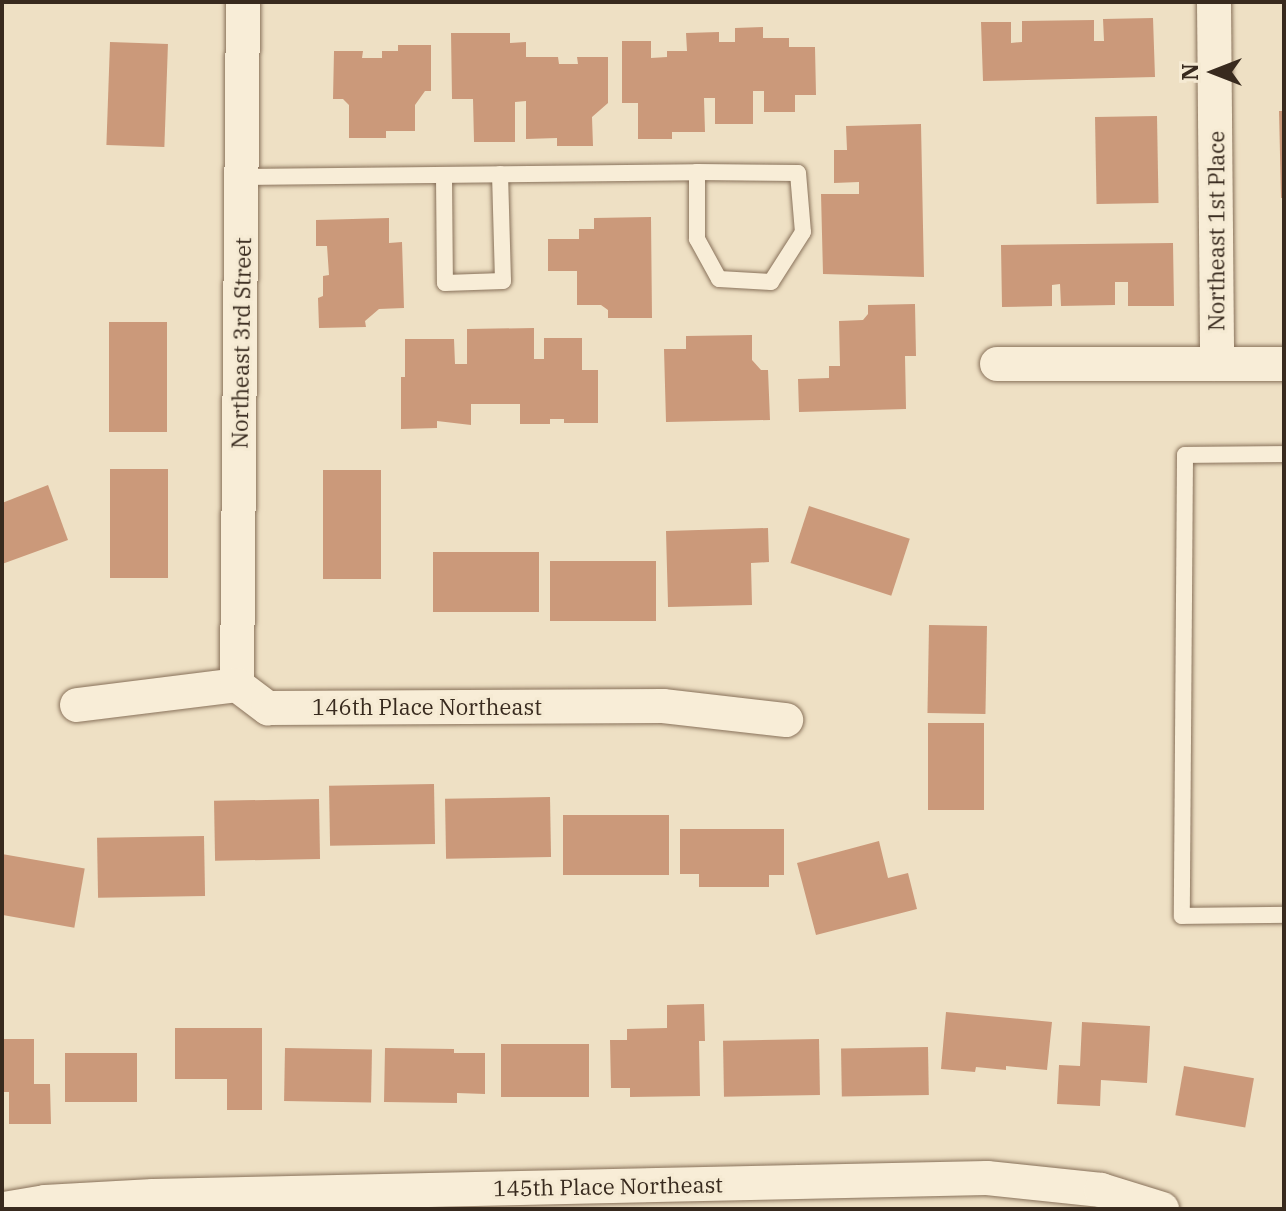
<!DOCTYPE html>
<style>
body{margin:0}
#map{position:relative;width:1286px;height:1211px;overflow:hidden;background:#eee0c4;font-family:"IBM Plex Serif",serif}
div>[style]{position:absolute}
.building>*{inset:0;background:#cb997a;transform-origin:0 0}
.roads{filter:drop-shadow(0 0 2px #88715a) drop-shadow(0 0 2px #88715a)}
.lane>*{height:16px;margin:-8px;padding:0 8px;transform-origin:8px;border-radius:8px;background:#f8edd7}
.street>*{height:34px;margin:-17px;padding:0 17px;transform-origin:17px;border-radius:17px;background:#f8edd7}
span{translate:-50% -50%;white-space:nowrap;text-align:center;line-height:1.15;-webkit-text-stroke:6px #f5ead3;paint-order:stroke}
.street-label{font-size:22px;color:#382a1e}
.frame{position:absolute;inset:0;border:4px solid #382a1e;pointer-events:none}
.north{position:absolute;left:1174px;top:32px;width:80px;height:80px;-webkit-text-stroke:6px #f5ead3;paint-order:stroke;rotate:270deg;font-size:22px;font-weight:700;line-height:32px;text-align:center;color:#382a1e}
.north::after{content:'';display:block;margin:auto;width:28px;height:36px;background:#382a1e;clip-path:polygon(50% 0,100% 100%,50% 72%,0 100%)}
</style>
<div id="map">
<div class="building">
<i style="clip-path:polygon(1153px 18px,1155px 77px,983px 81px,981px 22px,1011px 22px,1011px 43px,1022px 42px,1022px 21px,1094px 20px,1094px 41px,1104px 41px,1103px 19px)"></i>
<i style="clip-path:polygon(763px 27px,763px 38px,789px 38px,789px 47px,815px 47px,816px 95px,795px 95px,795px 112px,764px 112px,764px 91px,753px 91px,753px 124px,715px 124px,715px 98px,704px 98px,705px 132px,672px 132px,672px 139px,638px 139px,638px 103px,622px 103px,622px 41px,651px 41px,651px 58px,667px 57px,667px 51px,687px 51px,686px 33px,719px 32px,719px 42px,735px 42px,735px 28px)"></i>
<i style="clip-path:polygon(451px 33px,510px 33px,510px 43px,526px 42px,526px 57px,558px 57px,559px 64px,578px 64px,577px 57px,608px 57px,608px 103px,592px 117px,593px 146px,557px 146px,557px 138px,526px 139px,526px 101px,515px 102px,515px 142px,474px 142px,473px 99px,452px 99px)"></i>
<i style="left:110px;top:42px;width:58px;height:103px;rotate:2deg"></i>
<i style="clip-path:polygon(398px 45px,431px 45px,431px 91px,425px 91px,415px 105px,415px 131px,386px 131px,386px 138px,349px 138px,349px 105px,343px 99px,333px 99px,334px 51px,363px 51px,362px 58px,382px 58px,382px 51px,398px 51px)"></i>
<i style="clip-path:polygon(1279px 111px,1284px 111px,1284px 198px,1281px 198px)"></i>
<i style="left:1157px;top:116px;width:87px;height:62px;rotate:89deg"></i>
<i style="clip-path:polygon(921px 124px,924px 277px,823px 274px,821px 194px,859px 194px,859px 182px,834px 183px,834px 150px,847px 150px,846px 126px)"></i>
<i style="clip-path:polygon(651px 217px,652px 318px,608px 318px,608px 310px,601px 305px,577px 305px,577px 271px,548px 271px,548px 239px,579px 239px,579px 229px,594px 229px,594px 218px)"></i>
<i style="clip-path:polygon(389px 218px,389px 243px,402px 242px,404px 308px,379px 309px,365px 321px,366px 327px,319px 328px,318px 298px,323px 296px,323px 276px,329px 275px,327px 246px,316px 246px,316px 220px)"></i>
<i style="clip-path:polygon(1173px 243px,1174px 306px,1128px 306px,1128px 282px,1115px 282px,1115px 305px,1061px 306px,1060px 284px,1052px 285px,1052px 306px,1002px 307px,1001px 245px)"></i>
<i style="clip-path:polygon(915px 304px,916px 356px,905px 356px,906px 409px,799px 412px,798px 379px,829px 378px,829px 366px,840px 366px,839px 321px,863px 320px,868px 314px,868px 305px)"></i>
<i style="left:109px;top:322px;width:58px;height:110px"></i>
<i style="clip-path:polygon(534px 328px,534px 359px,544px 359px,544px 338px,582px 338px,582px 370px,598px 370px,598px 423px,564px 423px,564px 419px,550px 419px,550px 424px,520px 424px,520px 404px,471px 404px,471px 425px,437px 421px,437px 428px,401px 429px,401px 377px,405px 377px,405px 339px,454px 339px,455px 364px,467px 364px,467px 329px)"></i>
<i style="clip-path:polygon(752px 335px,752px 360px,761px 370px,768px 370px,770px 420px,666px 422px,664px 349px,686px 349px,686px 336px)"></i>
<i style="left:110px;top:469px;width:58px;height:109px"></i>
<i style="left:323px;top:470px;width:58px;height:109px"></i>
<i style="clip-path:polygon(48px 485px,68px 540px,2px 564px,2px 503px)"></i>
<i style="left:809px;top:506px;width:106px;height:60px;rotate:18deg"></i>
<i style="clip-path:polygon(768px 528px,769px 562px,751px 563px,752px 605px,668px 607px,666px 531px)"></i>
<i style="left:539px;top:552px;width:60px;height:106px;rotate:90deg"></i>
<i style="left:656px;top:561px;width:60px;height:106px;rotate:90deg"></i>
<i style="left:929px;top:625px;width:58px;height:88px;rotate:1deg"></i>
<i style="left:928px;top:723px;width:56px;height:87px"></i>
<i style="left:434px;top:784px;width:60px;height:105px;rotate:89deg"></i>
<i style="left:550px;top:797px;width:60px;height:105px;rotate:89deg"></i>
<i style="left:319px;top:799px;width:60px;height:105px;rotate:89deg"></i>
<i style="left:669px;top:815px;width:60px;height:106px;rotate:90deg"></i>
<i style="clip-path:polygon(680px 829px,784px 829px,784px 875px,769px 875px,769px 887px,699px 887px,699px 874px,680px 874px)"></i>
<i style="left:204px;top:836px;width:60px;height:107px;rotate:89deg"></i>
<i style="clip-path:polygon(879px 841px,888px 878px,908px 873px,917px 909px,816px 935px,797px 863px)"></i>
<i style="left:2px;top:854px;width:84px;height:60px;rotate:10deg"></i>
<i style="clip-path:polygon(704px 1004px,705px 1041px,699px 1041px,700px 1096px,630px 1097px,630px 1088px,611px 1088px,610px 1040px,627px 1040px,627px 1029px,667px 1028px,667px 1005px)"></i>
<i style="clip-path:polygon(946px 1012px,1052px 1022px,1047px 1070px,1006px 1066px,1006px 1070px,976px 1067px,975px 1072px,941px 1069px)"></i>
<i style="clip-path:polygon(1082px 1022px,1150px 1026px,1147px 1083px,1101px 1080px,1100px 1106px,1057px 1104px,1059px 1065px,1080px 1066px)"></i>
<i style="clip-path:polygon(175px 1028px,262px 1028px,262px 1110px,227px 1110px,227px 1079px,175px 1079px)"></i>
<i style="clip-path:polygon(2px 1039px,34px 1039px,34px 1084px,50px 1084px,51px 1124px,9px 1124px,9px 1092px,2px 1092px)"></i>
<i style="left:819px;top:1039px;width:56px;height:96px;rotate:89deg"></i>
<i style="left:501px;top:1044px;width:88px;height:53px"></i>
<i style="left:928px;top:1047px;width:48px;height:87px;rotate:89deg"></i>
<i style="left:285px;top:1048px;width:87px;height:53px;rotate:1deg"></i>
<i style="clip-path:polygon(385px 1048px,454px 1049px,454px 1053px,485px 1053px,485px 1094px,457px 1093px,457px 1103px,384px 1102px)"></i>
<i style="left:137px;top:1053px;width:49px;height:72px;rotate:90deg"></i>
<i style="left:1184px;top:1066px;width:71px;height:50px;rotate:10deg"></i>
</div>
<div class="roads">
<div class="lane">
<i style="left:444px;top:176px;width:107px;rotate:89.5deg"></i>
<i style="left:445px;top:283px;width:58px;rotate:-2deg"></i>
<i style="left:503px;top:281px;width:107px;rotate:-91.6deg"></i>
<i style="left:242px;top:177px;width:455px;rotate:-0.6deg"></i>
<i style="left:697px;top:172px;width:101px;rotate:0.6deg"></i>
<i style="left:798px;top:173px;width:59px;rotate:85.2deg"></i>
<i style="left:803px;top:232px;width:59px;rotate:122.6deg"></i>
<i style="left:771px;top:282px;width:52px;rotate:-176.7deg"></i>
<i style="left:719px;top:279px;width:46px;rotate:-118.8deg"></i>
<i style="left:697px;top:239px;width:67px;rotate:-90deg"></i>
<i style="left:1284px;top:454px;width:99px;rotate:179.4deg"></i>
<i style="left:1185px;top:455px;width:461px;rotate:90.4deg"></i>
<i style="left:1182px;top:916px;width:102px;rotate:-0.6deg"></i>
</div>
<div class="street">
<i style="left:1214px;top:2px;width:362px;rotate:89.5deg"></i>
<i style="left:997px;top:364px;width:287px"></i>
<i style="left:237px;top:685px;width:683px;rotate:-89.5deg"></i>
<i style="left:77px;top:705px;width:161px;rotate:-7.1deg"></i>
<i style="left:237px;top:685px;width:39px;rotate:37deg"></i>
<i style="left:268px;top:708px;width:395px;rotate:-0.3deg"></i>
<i style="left:663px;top:706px;width:124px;rotate:6.5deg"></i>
<i style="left:4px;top:1209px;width:42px;rotate:-9.7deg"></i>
<i style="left:45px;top:1202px;width:108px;rotate:-3.2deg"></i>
<i style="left:153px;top:1196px;width:834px;rotate:-1.24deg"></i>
<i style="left:987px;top:1178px;width:115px;rotate:6deg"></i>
<i style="left:1101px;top:1190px;width:64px;rotate:17.3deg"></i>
</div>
</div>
<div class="street-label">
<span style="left:1216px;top:231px;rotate:-90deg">Northeast 1st Place</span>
<span style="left:241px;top:343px;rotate:-89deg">Northeast 3rd Street</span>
<span style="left:427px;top:707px">146th Place Northeast</span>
<span style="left:608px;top:1186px;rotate:-1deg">145th Place Northeast</span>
</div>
<div class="frame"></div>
<div class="north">N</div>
</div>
